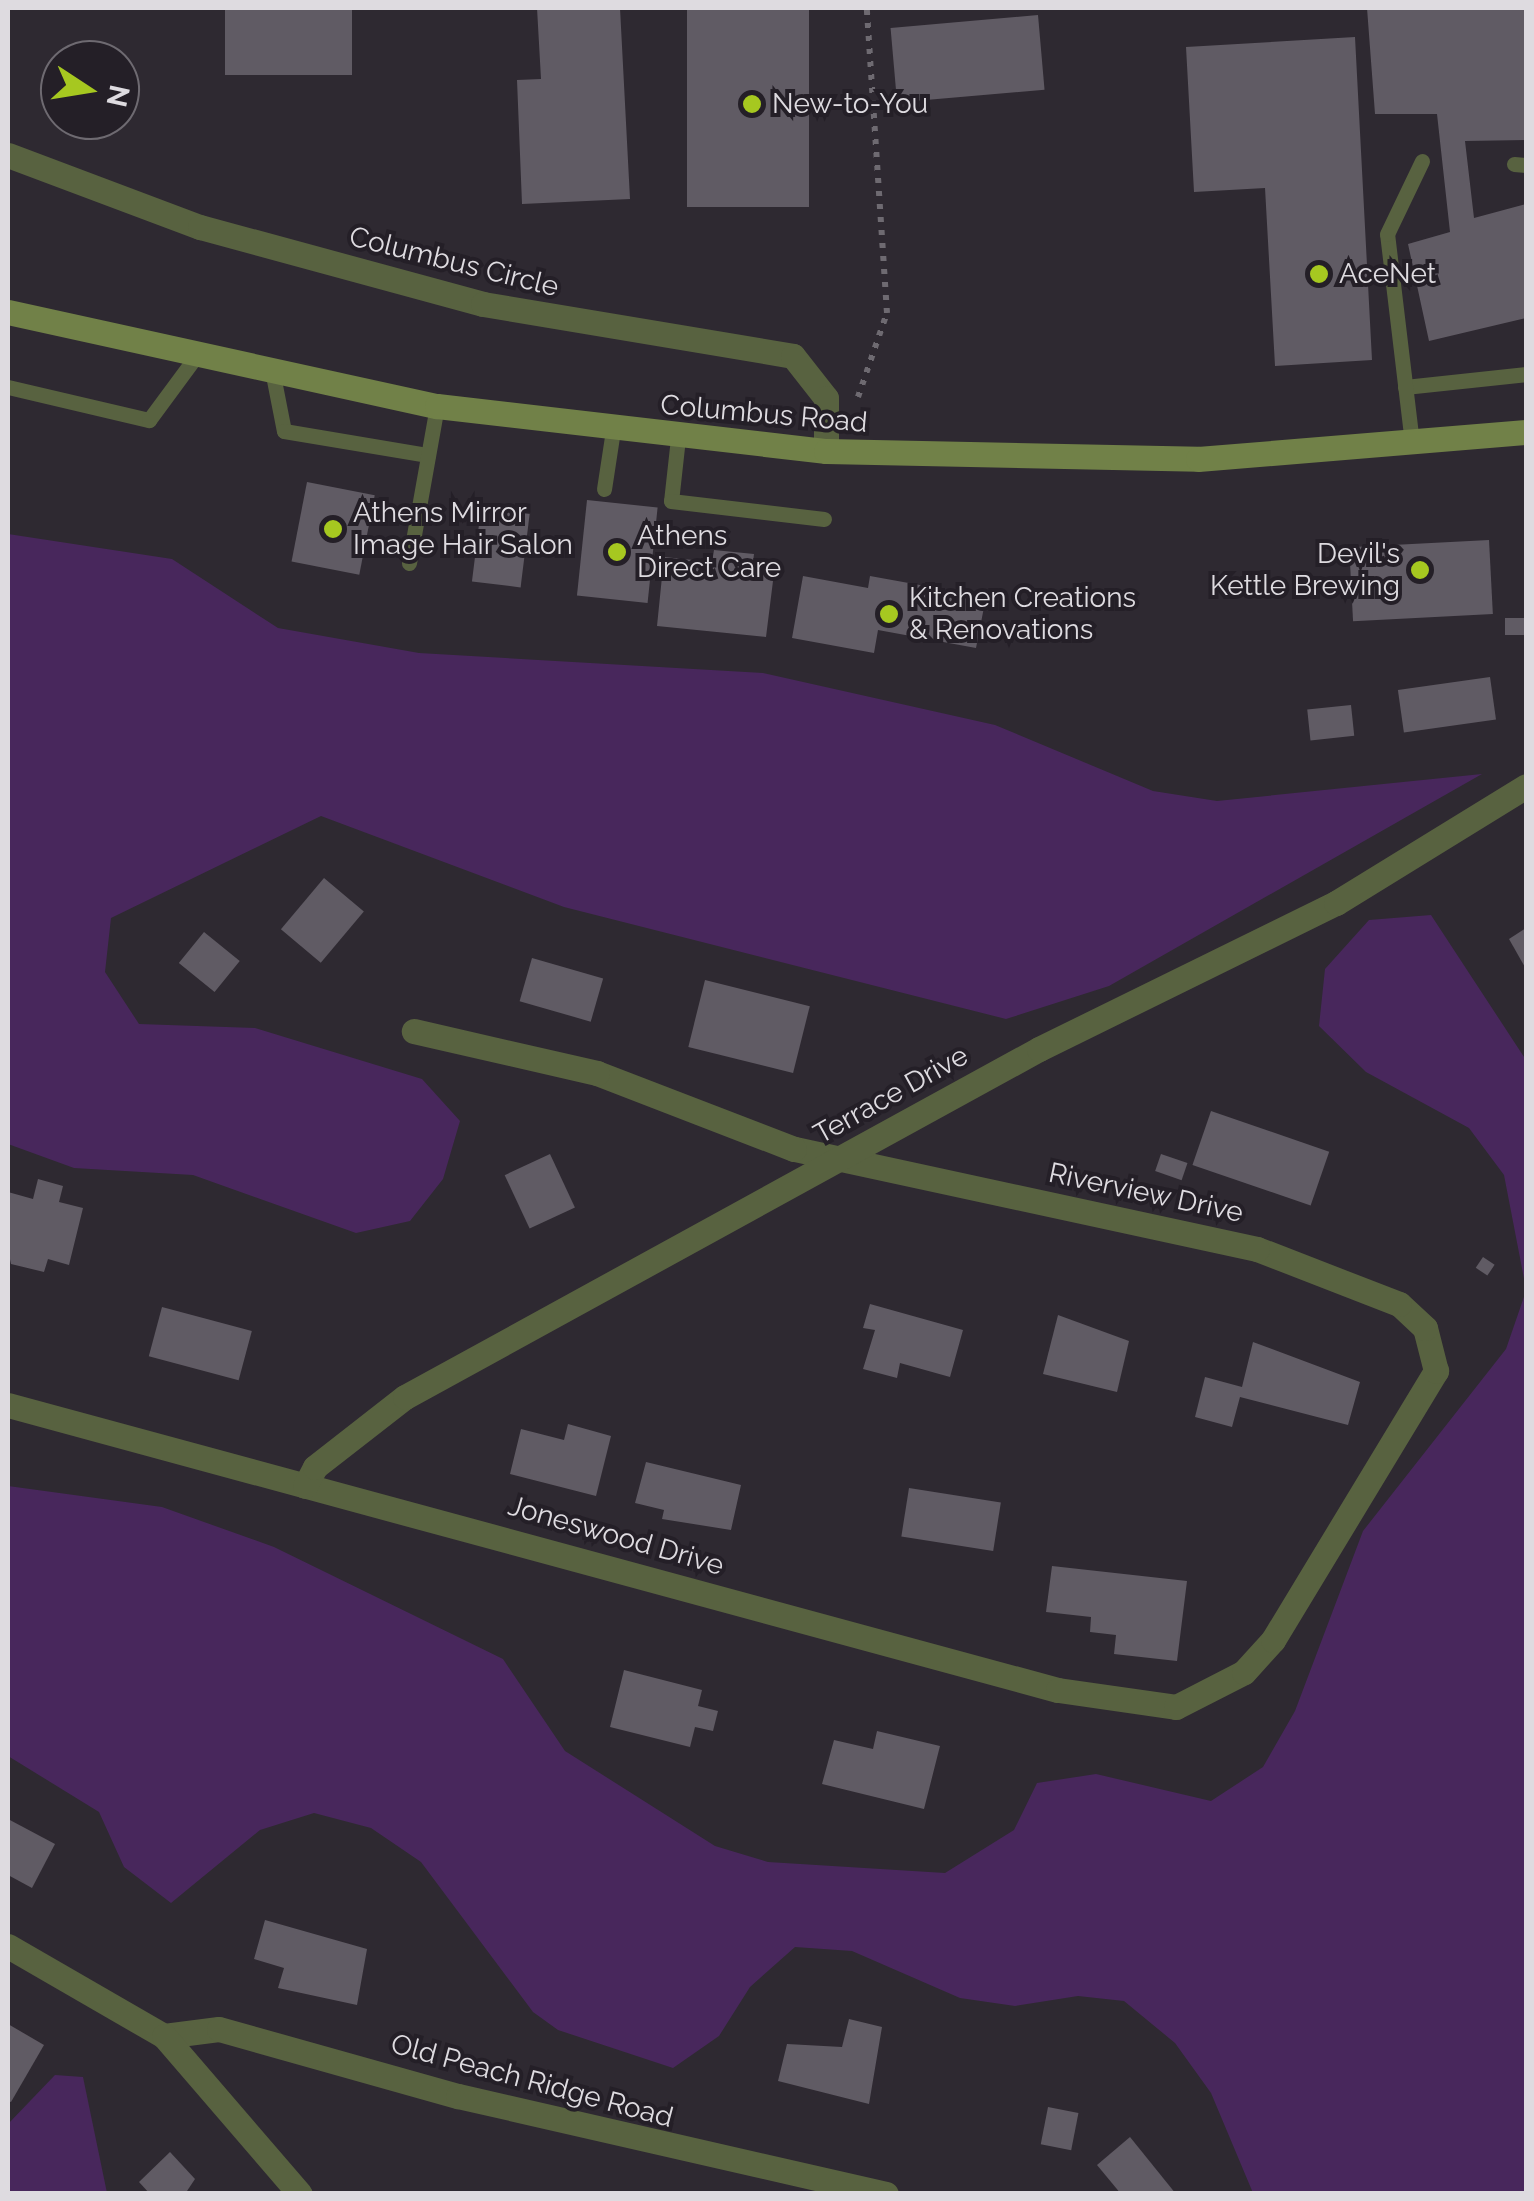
<!DOCTYPE html>
<style>
body{margin:0}
#map{position:relative;width:1534px;height:2201px;overflow:hidden;background:#2e2931;font-family:Raleway,sans-serif}
div>[style]{position:absolute}
.green>*{inset:0;background:#48275c}
.building>*{inset:0;background:#605b64;transform-origin:0 0}
.path>*{height:6px;margin-top:-3px;transform-origin:0;background:repeating-linear-gradient(90deg,#6e6a71 0 5px,transparent 0 13px)}
.service>*{height:15px;margin:-7.5px;padding:0 7.5px;transform-origin:7.5px;border-radius:7.5px;background:#586240}
.minor>*{height:25px;margin:-12.5px;padding:0 12.5px;transform-origin:12.5px;border-radius:12.5px;background:#586240}
.tertiary>*{height:25px;margin:-12.5px;padding:0 12.5px;transform-origin:12.5px;border-radius:12.5px;background:#586240}
.secondary>*{height:25px;margin:-12.5px;padding:0 12.5px;transform-origin:12.5px;border-radius:12.5px;background:#718148}
.dots>*{width:28px;height:28px;translate:-50% -50%;box-sizing:border-box;border:5px solid #241f27;border-radius:50%}
span{translate:-50% -50%;white-space:nowrap;text-align:center;line-height:1.15;-webkit-text-stroke:8px #241f27;paint-order:stroke}
.poi-label{font-size:28px;color:#dedbe0}
.left{translate:0 -50%;text-align:left}
.right{translate:-100% -50%;text-align:right}
.street-label{font-size:28px;color:#dedbe0}
.frame{position:absolute;inset:0;border:10px solid #dedbe0;pointer-events:none}
.north{position:absolute;left:40px;top:40px;width:100px;height:100px;box-sizing:border-box;background:#241f27;border:2px solid #6e6a71;border-radius:50%;rotate:102deg;font-size:28px;font-weight:700;line-height:40px;text-align:center;color:#dedbe0}
.north::after{content:'';display:block;margin:auto;width:35px;height:45px;background:#a6c820;clip-path:polygon(50% 0,100% 100%,50% 72%,0 100%)}
</style>
<div id="map">
<div class="green">
<i style="clip-path:polygon(8px 534px,172px 559px,278px 628px,419px 653px,763px 673px,995px 725px,1153px 791px,1217px 801px,1482px 774px,1109px 986px,1006px 1019px,564px 907px,321px 816px,111px 918px,105px 972px,139px 1024px,255px 1028px,422px 1079px,460px 1121px,443px 1179px,410px 1221px,356px 1233px,193px 1175px,74px 1168px,8px 1144px)"></i>
<i style="clip-path:polygon(1431px 915px,1526px 1060px,1526px 1289px,1504px 1175px,1469px 1128px,1366px 1072px,1319px 1026px,1325px 969px,1369px 920px)"></i>
<i style="clip-path:polygon(1526px 1291px,1526px 2193px,1253px 2193px,1211px 2093px,1175px 2043px,1124px 2001px,1078px 1996px,1015px 2006px,960px 1998px,852px 1951px,795px 1947px,750px 1987px,719px 2036px,673px 2068px,558px 2030px,533px 2012px,421px 1862px,371px 1828px,314px 1813px,260px 1830px,171px 1903px,124px 1867px,99px 1812px,8px 1756px,8px 1486px,162px 1507px,274px 1547px,503px 1659px,565px 1751px,715px 1846px,768px 1862px,945px 1873px,1014px 1830px,1037px 1783px,1096px 1774px,1211px 1801px,1263px 1767px,1295px 1711px,1363px 1531px,1506px 1349px)"></i>
<i style="clip-path:polygon(55px 2075px,83px 2077px,107px 2193px,8px 2193px,8px 2124px)"></i>
</div>
<div class="building">
<i style="left:225px;top:8px;width:127px;height:67px"></i>
<i style="clip-path:polygon(537px 8px,620px 8px,630px 199px,522px 204px,517px 80px,541px 79px)"></i>
<i style="left:687px;top:8px;width:122px;height:199px"></i>
<i style="clip-path:polygon(1367px 8px,1526px 8px,1526px 140px,1465px 141px,1474px 218px,1526px 204px,1526px 318px,1429px 341px,1408px 244px,1450px 232px,1437px 114px,1375px 114px)"></i>
<i style="left:1038px;top:15px;width:75px;height:148px;rotate:85deg"></i>
<i style="clip-path:polygon(1355px 37px,1372px 360px,1275px 366px,1265px 188px,1194px 192px,1186px 47px)"></i>
<i style="left:307px;top:482px;width:69px;height:81px;rotate:11deg"></i>
<i style="left:587px;top:500px;width:71px;height:96px;rotate:6deg"></i>
<i style="left:481px;top:508px;width:49px;height:74px;rotate:7deg"></i>
<i style="left:1489px;top:540px;width:74px;height:140px;rotate:87deg"></i>
<i style="clip-path:polygon(714px 550px,754px 554px,752px 571px,774px 573px,766px 637px,657px 626px,664px 557px,712px 562px)"></i>
<i style="clip-path:polygon(803px 576px,868px 588px,870px 576px,986px 597px,976px 648px,878px 630px,874px 653px,792px 638px)"></i>
<i style="left:1526px;top:618px;width:17px;height:21px;rotate:90deg"></i>
<i style="left:1490px;top:677px;width:43px;height:93px;rotate:82deg"></i>
<i style="left:1351px;top:705px;width:31px;height:44px;rotate:84deg"></i>
<i style="left:324px;top:878px;width:52px;height:67px;rotate:40deg"></i>
<i style="clip-path:polygon(1526px 928px,1526px 969px,1509px 939px)"></i>
<i style="left:204px;top:932px;width:46px;height:40px;rotate:39deg"></i>
<i style="left:532px;top:958px;width:74px;height:45px;rotate:16deg"></i>
<i style="left:705px;top:980px;width:108px;height:69px;rotate:14deg"></i>
<i style="left:1211px;top:1111px;width:125px;height:57px;rotate:19deg"></i>
<i style="left:550px;top:1154px;width:59px;height:50px;rotate:65deg"></i>
<i style="left:1161px;top:1154px;width:28px;height:18px;rotate:19deg"></i>
<i style="clip-path:polygon(38px 1179px,63px 1186px,59px 1202px,83px 1208px,69px 1265px,48px 1259px,44px 1272px,11px 1264px,8px 1250px,8px 1192px,33px 1199px)"></i>
<i style="left:1483px;top:1257px;width:14px;height:13px;rotate:34deg"></i>
<i style="clip-path:polygon(870px 1304px,963px 1330px,950px 1377px,900px 1363px,897px 1378px,863px 1369px,875px 1330px,863px 1328px)"></i>
<i style="left:162px;top:1307px;width:93px;height:51px;rotate:15deg"></i>
<i style="clip-path:polygon(1058px 1315px,1129px 1341px,1117px 1392px,1043px 1374px)"></i>
<i style="clip-path:polygon(1253px 1342px,1360px 1382px,1348px 1425px,1240px 1397px,1232px 1427px,1195px 1417px,1205px 1377px,1242px 1387px)"></i>
<i style="clip-path:polygon(568px 1424px,611px 1436px,596px 1496px,510px 1474px,521px 1429px,564px 1440px)"></i>
<i style="clip-path:polygon(646px 1462px,741px 1485px,731px 1530px,662px 1519px,664px 1510px,635px 1503px)"></i>
<i style="left:909px;top:1488px;width:93px;height:49px;rotate:9deg"></i>
<i style="clip-path:polygon(1052px 1566px,1187px 1581px,1177px 1661px,1114px 1654px,1116px 1635px,1090px 1632px,1091px 1617px,1046px 1612px)"></i>
<i style="clip-path:polygon(624px 1670px,702px 1690px,698px 1706px,718px 1711px,713px 1731px,695px 1727px,690px 1747px,610px 1727px)"></i>
<i style="clip-path:polygon(877px 1731px,940px 1746px,924px 1809px,822px 1784px,834px 1740px,873px 1749px)"></i>
<i style="clip-path:polygon(8px 1819px,55px 1844px,32px 1888px,8px 1875px)"></i>
<i style="clip-path:polygon(265px 1920px,367px 1949px,357px 2005px,278px 1988px,284px 1968px,254px 1959px)"></i>
<i style="clip-path:polygon(849px 2019px,882px 2027px,869px 2104px,778px 2081px,787px 2044px,842px 2047px)"></i>
<i style="clip-path:polygon(8px 2024px,44px 2045px,11px 2102px,8px 2101px)"></i>
<i style="left:1048px;top:2107px;width:31px;height:38px;rotate:11deg"></i>
<i style="clip-path:polygon(1130px 2137px,1176px 2194px,1121px 2194px,1097px 2165px)"></i>
<i style="clip-path:polygon(170px 2152px,195px 2179px,185px 2194px,150px 2194px,139px 2182px)"></i>
</div>
<div class="path">
<i style="left:858px;top:397px;width:89px;rotate:-71deg"></i>
<i style="left:887px;top:313px;width:306px;rotate:-93.8deg"></i>
</div>
<div class="service">
<i style="left:1514px;top:164px;width:12px;rotate:5deg"></i>
<i style="left:273px;top:375px;width:57px;rotate:78.9deg"></i>
<i style="left:284px;top:431px;width:146px;rotate:9.5deg"></i>
<i style="left:8px;top:387px;width:145px;rotate:13.2deg"></i>
<i style="left:149px;top:420px;width:76px;rotate:-53.6deg"></i>
<i style="left:1405px;top:387px;width:122px;rotate:-6.1deg"></i>
<i style="left:678px;top:438px;width:63px;rotate:96.3deg"></i>
<i style="left:671px;top:501px;width:154px;rotate:6.7deg"></i>
<i style="left:1412px;top:443px;width:210px;rotate:-96.8deg"></i>
<i style="left:1387px;top:234px;width:81px;rotate:-64.4deg"></i>
<i style="left:604px;top:489px;width:60px;rotate:-81.3deg"></i>
<i style="left:409px;top:563px;width:159px;rotate:-79.9deg"></i>
</div>
<div class="minor">
<i style="left:8px;top:155px;width:205px;rotate:20.6deg"></i>
<i style="left:200px;top:227px;width:293px;rotate:15.2deg"></i>
<i style="left:483px;top:304px;width:314px;rotate:9.5deg"></i>
<i style="left:793px;top:356px;width:53px;rotate:51.8deg"></i>
<i style="left:826px;top:398px;width:53px;rotate:90deg"></i>
<i style="left:8px;top:1405px;width:1088px;rotate:15.19deg"></i>
<i style="left:1058px;top:1690px;width:119px;rotate:8.2deg"></i>
<i style="left:1176px;top:1707px;width:76px;rotate:-27.2deg"></i>
<i style="left:1244px;top:1672px;width:43px;rotate:-47.8deg"></i>
<i style="left:1273px;top:1640px;width:315px;rotate:-58.8deg"></i>
<i style="left:1436px;top:1371px;width:44px;rotate:-104.3deg"></i>
<i style="left:1425px;top:1328px;width:35px;rotate:-137deg"></i>
<i style="left:1399px;top:1304px;width:152px;rotate:-158.8deg"></i>
<i style="left:1257px;top:1249px;width:474px;rotate:-167.8deg"></i>
<i style="left:794px;top:1149px;width:211px;rotate:-158.9deg"></i>
<i style="left:597px;top:1073px;width:188px;rotate:-167.1deg"></i>
<i style="left:305px;top:1486px;width:21px;rotate:-62deg"></i>
<i style="left:315px;top:1467px;width:114px;rotate:-37.9deg"></i>
<i style="left:405px;top:1397px;width:723px;rotate:-28.76deg"></i>
<i style="left:1039px;top:1049px;width:331px;rotate:-26.2deg"></i>
<i style="left:1336px;top:903px;width:223px;rotate:-31.6deg"></i>
<i style="left:164px;top:2036px;width:55px;rotate:-7.3deg"></i>
<i style="left:219px;top:2029px;width:248px;rotate:15.7deg"></i>
<i style="left:458px;top:2096px;width:439px;rotate:12.9deg"></i>
</div>
<div class="tertiary">
<i style="left:8px;top:1946px;width:180px;rotate:30deg"></i>
<i style="left:164px;top:2036px;width:208px;rotate:49.3deg"></i>
</div>
<div class="secondary">
<i style="left:8px;top:312px;width:439px;rotate:12.4deg"></i>
<i style="left:437px;top:406px;width:392px;rotate:6.6deg"></i>
<i style="left:826px;top:451px;width:372px;rotate:1.2deg"></i>
<i style="left:1198px;top:459px;width:329px;rotate:-4.7deg"></i>
</div>
<div class="dots">
<i style="left:752px;top:104px;background:#a6c820"></i>
<i style="left:1319px;top:274px;background:#a6c820"></i>
<i style="left:333px;top:529px;background:#a6c820"></i>
<i style="left:617px;top:552px;background:#a6c820"></i>
<i style="left:1420px;top:570px;background:#a6c820"></i>
<i style="left:889px;top:614px;background:#a6c820"></i>
</div>
<div class="poi-label">
<span class="left" style="left:772px;top:104px">New-to-You</span>
<span class="left" style="left:1339px;top:274px">AceNet</span>
<span class="left" style="left:353px;top:529px">Athens Mirror<br>Image Hair Salon</span>
<span class="left" style="left:637px;top:552px">Athens<br>Direct Care</span>
<span class="right" style="left:1400px;top:570px">Devil's<br>Kettle Brewing</span>
<span class="left" style="left:909px;top:614px">Kitchen Creations<br>&amp; Renovations</span>
</div>
<div class="street-label">
<span style="left:454px;top:262px;rotate:14deg">Columbus Circle</span>
<span style="left:764px;top:414px;rotate:5deg">Columbus Road</span>
<span style="left:891px;top:1095px;rotate:-29deg">Terrace Drive</span>
<span style="left:1146px;top:1193px;rotate:12deg">Riverview Drive</span>
<span style="left:616px;top:1536px;rotate:16deg">Joneswood Drive</span>
<span style="left:532px;top:2081px;rotate:15deg">Old Peach Ridge Road</span>
</div>
<div class="frame"></div>
<div class="north">N</div>
</div>
